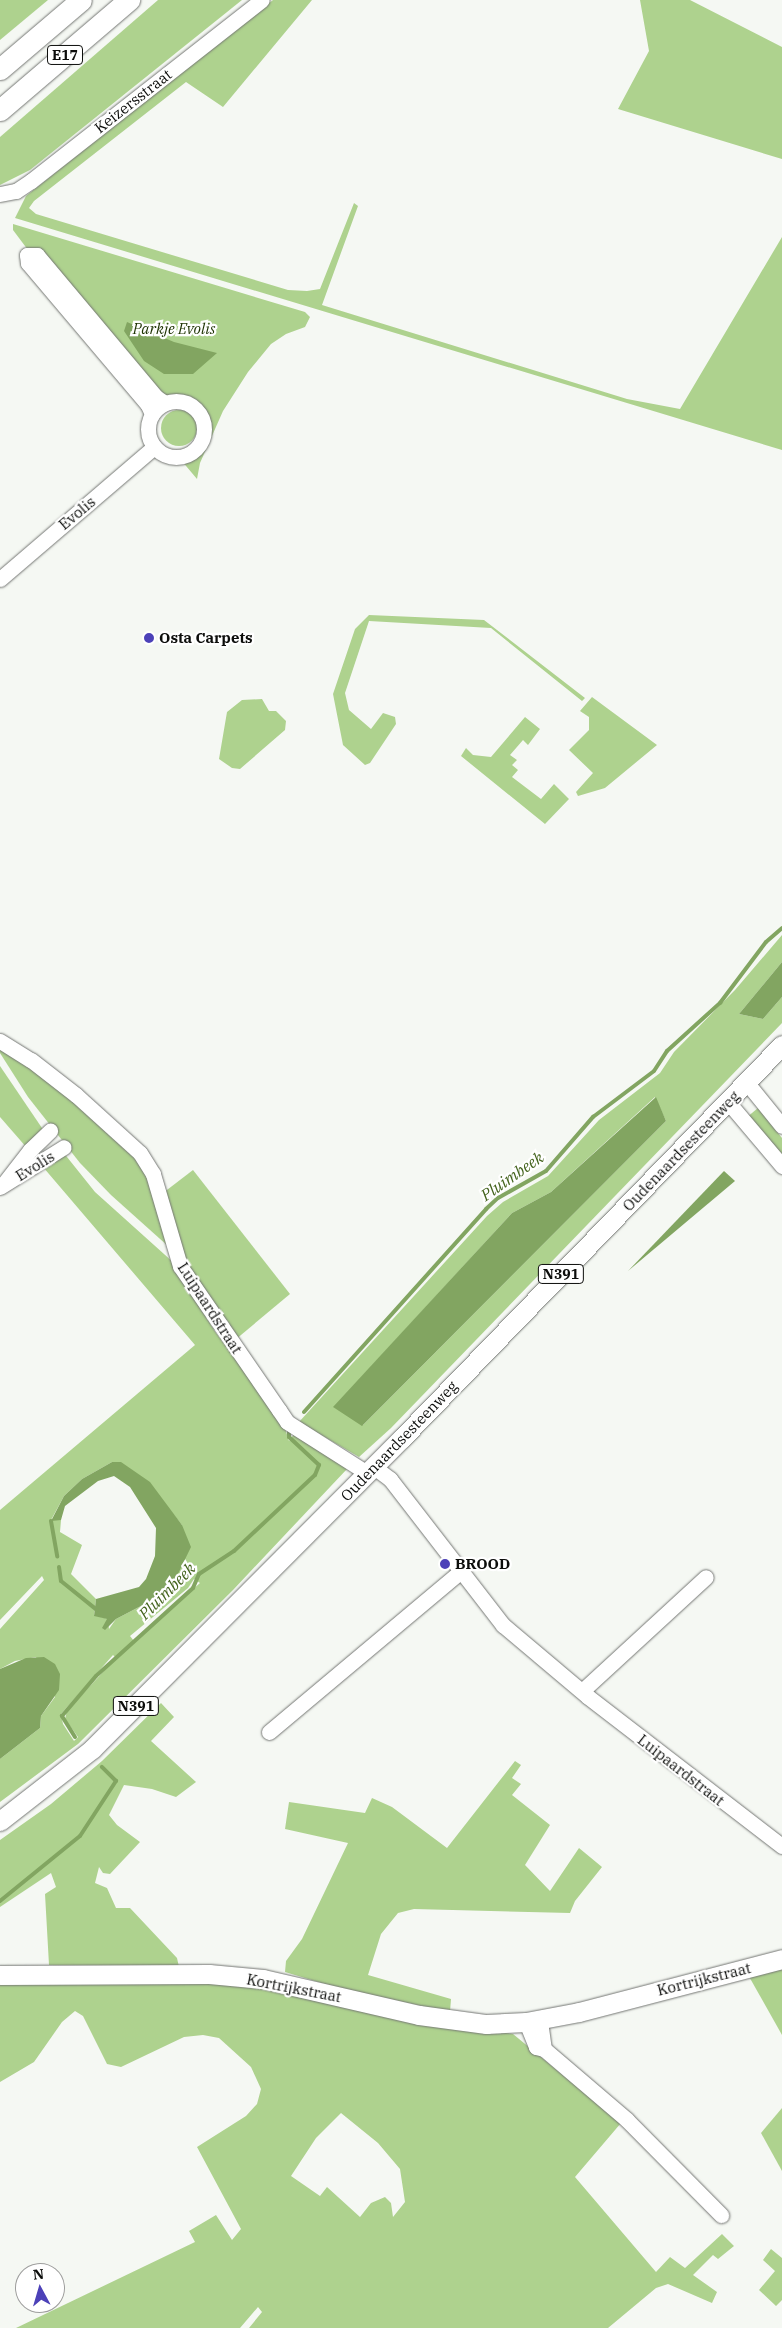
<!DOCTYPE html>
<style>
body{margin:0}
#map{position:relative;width:782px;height:2328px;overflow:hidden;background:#f5f8f3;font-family:"IBM Plex Serif",serif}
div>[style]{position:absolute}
.green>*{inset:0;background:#aed28e}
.round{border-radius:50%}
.water>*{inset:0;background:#82a561}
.stream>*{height:4px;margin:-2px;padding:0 2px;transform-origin:2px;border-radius:2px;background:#82a561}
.roads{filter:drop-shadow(0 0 1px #747673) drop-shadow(0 0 1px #747673)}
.minor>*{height:15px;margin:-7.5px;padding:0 7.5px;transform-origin:7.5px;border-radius:7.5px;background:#fff}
.minor>.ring{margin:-7.5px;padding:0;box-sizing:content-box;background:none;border:15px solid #fff;border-radius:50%}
.major>*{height:19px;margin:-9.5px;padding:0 9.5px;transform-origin:9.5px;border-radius:9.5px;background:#fff}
.highway>*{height:21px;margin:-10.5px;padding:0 10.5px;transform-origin:10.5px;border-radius:10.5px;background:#fff}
.dots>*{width:14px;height:14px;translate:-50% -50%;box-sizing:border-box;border:2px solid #fff;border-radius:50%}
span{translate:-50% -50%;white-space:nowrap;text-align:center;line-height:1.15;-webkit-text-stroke:4.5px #fff;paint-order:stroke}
.shield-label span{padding:1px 4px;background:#fff;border:1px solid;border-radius:4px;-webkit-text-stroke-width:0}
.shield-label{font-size:14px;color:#0c0d0b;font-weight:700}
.street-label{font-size:15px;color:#0c0d0b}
.park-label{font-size:15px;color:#1c3100;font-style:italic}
.poi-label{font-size:15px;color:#0c0d0b;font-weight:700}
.left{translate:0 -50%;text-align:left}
.water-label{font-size:16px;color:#43631c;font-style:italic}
.north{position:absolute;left:15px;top:2263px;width:50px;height:50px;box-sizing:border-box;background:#fff;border:1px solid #9e9e9d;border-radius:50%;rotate:354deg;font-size:14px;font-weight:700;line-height:20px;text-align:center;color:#0c0d0b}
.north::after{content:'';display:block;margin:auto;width:18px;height:22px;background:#4c41b8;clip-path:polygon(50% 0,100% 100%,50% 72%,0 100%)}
</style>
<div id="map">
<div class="green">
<i style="clip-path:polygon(0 0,48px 0,0 40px)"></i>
<i style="clip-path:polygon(158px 0,242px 0,30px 170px,0 185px,0 137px)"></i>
<i style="clip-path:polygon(273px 0,312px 0,223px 107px,186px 82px,34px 201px,29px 208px,36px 214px,288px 290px,307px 291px,320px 289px,354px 203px,358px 206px,322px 305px,627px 399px,680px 409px,782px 237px,782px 450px,15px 218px,26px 196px)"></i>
<i style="clip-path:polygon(640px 0,690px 0,782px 47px,782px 159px,618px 109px,649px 51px)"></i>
<i style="clip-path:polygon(13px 224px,305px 312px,310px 317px,305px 327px,286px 334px,271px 344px,248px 372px,223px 411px,200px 463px,197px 479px,181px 460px,196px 455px,208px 438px,206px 417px,201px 409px,188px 399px,161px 395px,28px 250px,13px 230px)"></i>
<i class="round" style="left:161px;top:410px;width:36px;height:36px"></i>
<i style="clip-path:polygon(369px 615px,484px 620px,585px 698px,582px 701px,491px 628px,369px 621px,345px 693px,349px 710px,371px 729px,383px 713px,395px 717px,396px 724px,370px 763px,365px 765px,343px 745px,333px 694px,355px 629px)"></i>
<i style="clip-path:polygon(592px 697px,657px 745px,605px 788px,578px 796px,576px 792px,593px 773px,569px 750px,589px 730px,589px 717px,580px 711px)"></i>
<i style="clip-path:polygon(262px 699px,269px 711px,276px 711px,286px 721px,285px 730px,240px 769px,232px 768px,219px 759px,227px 712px,242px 700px)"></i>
<i style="clip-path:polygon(525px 717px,540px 729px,528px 745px,523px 740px,510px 755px,517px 760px,512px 765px,518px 770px,512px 777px,541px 799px,554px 784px,569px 799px,545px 824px,461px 756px,466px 748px,473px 755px,491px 757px)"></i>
<i style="clip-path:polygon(evenodd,782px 935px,782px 962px,739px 1014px,763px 1019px,782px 997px,782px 1023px,391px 1428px,359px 1457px,299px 1422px,487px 1216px,503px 1202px,548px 1176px,599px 1120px,660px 1073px,674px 1052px,735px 990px,782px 935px,655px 1097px,666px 1121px,363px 1425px,334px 1407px,512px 1213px,551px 1192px,655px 1097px)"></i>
<i style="clip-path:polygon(0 1044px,76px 1098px,144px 1165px,169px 1247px,111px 1195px,80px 1163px,28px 1097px,0 1053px)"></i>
<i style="clip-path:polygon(0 1066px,44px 1131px,27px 1148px,0 1117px)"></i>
<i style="clip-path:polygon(758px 1108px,782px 1138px,782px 1161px,746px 1118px)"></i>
<i style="clip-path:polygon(evenodd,63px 1152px,95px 1192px,174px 1263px,214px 1330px,283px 1422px,289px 1441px,297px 1430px,347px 1469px,233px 1590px,78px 1744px,0 1802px,0 1759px,40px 1728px,41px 1716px,55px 1697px,36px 1657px,15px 1661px,0 1669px,0 1629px,44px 1580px,42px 1576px,0 1620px,0 1510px,195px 1345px,43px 1167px,63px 1152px,112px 1462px,169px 1509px,182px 1525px,162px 1595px,116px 1619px,109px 1629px,108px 1619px,94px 1615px,96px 1599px,71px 1574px,82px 1545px,60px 1532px,61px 1520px,51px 1520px,64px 1496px,82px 1479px,112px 1462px,63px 1152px,194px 1579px,200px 1583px,134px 1641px,130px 1636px,188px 1588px,194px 1579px,63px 1152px,113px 1655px,116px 1658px,67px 1711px,65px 1719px,78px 1737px,74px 1741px,63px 1724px,61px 1714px,113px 1655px)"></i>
<i style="clip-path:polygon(193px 1170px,290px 1294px,235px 1340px,179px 1254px,163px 1193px)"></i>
<i style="clip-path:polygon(161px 1703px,174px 1717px,151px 1741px,196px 1782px,176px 1797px,152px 1789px,124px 1785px,109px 1815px,117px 1825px,140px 1842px,110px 1874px,103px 1873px,99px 1867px,95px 1883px,107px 1888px,116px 1908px,130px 1908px,177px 1958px,179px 1967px,49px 1965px,45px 1894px,56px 1887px,51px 1873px,0 1907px,0 1840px,51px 1804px,102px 1761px)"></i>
<i style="clip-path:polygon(515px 1761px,521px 1765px,512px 1778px,521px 1784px,512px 1795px,550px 1825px,525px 1865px,550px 1891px,579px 1848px,602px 1867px,575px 1901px,570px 1913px,414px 1909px,398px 1913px,381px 1934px,368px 1975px,451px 1999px,450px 2012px,338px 1988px,285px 1972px,286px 1961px,302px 1939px,348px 1843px,285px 1829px,289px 1802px,365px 1813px,372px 1798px,392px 1807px,447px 1848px)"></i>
<i style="clip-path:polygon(782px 1966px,782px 2035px,747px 1973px)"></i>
<i style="clip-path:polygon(evenodd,211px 1978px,426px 2021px,513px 2034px,621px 2123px,575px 2177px,656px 2272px,670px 2257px,685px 2268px,722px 2234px,734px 2246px,718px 2259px,713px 2255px,693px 2275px,717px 2292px,712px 2303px,668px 2284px,656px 2288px,608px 2328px,249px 2328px,262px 2312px,258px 2307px,240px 2328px,16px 2328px,195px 2242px,189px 2231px,216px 2215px,232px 2240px,241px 2229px,197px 2147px,246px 2116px,257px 2104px,261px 2089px,251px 2067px,219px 2038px,203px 2035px,184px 2037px,121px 2067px,107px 2064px,83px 2016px,75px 2011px,62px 2022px,34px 2062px,0 2082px,0 1981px,211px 1978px,341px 2113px,378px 2143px,400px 2169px,405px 2202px,393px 2217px,391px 2203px,385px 2197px,371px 2203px,360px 2217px,327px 2187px,320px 2196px,291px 2176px,316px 2138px,341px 2113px)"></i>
<i style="clip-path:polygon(782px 2108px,782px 2171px,761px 2133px)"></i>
<i style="clip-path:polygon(771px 2249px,782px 2258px,782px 2300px,776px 2306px,759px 2290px,775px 2271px,763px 2260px)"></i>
</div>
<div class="water">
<i style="clip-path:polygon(127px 322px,174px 342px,217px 353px,193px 374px,164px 374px,144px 361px,124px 331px)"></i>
<i style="clip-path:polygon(782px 962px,782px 997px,763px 1019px,739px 1014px)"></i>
<i style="clip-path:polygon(656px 1097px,666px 1121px,362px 1426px,333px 1407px,512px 1213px,551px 1192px)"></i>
<i style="clip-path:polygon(724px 1171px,735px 1181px,628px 1271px)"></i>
<i style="clip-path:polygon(112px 1462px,121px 1462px,150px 1482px,182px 1525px,191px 1547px,176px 1578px,162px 1595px,116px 1619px,105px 1630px,102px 1628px,107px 1619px,94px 1616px,96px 1599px,139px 1587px,146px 1579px,155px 1556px,156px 1528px,130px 1487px,114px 1476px,98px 1481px,65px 1506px,61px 1520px,51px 1521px,64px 1496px,82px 1479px)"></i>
<i style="clip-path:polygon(44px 1657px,55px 1664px,60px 1674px,59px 1690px,41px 1716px,40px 1728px,0 1759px,0 1669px,26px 1658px)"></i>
</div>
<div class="stream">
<i style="left:304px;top:1412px;width:273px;rotate:-48.1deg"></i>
<i style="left:486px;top:1209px;width:16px;rotate:-43deg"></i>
<i style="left:498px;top:1198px;width:55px;rotate:-29.4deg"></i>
<i style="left:546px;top:1171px;width:72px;rotate:-49deg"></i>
<i style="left:593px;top:1117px;width:76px;rotate:-37deg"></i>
<i style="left:654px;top:1071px;width:24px;rotate:-57deg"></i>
<i style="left:667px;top:1051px;width:72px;rotate:-42.2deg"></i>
<i style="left:720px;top:1003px;width:76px;rotate:-53deg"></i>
<i style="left:766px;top:942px;width:21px;rotate:-41deg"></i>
<i style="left:51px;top:1521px;width:36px;rotate:80deg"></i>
<i style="left:59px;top:1567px;width:14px;rotate:82deg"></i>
<i style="left:61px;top:1581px;width:46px;rotate:38.9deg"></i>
<i style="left:75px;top:1737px;width:25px;rotate:-122deg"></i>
<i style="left:62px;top:1716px;width:52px;rotate:-49.6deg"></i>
<i style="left:96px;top:1676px;width:131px;rotate:-42.2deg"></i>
<i style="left:193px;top:1588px;width:15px;rotate:-67deg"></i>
<i style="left:199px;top:1574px;width:42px;rotate:-33.3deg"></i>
<i style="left:234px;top:1551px;width:111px;rotate:-43.2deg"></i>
<i style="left:315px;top:1475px;width:11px;rotate:-68deg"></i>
<i style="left:319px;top:1465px;width:41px;rotate:-137deg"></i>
<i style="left:289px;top:1437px;width:8px;rotate:-90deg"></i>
<i style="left:0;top:1901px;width:103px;rotate:-39.1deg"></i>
<i style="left:80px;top:1836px;width:66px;rotate:-56.8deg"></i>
<i style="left:116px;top:1781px;width:20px;rotate:-135deg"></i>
</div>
<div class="roads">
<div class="minor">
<i style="left:0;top:194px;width:16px;rotate:-11deg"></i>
<i style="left:16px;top:191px;width:18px;rotate:-34deg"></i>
<i style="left:31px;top:181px;width:293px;rotate:-38.1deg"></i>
<i class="ring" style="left:148px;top:401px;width:41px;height:41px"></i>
<i style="left:152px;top:414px;width:10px;rotate:-114deg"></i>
<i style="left:148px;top:405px;width:186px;rotate:-130.2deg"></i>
<i style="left:28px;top:263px;width:8px;rotate:-97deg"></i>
<i style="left:27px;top:255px;width:10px"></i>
<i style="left:37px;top:255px;width:185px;rotate:50deg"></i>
<i style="left:156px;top:397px;width:11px;rotate:34deg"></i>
<i style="left:0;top:579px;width:203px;rotate:-40.6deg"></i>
<i style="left:0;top:1041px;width:36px;rotate:32deg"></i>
<i style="left:31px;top:1060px;width:57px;rotate:37.9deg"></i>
<i style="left:76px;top:1095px;width:86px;rotate:42.2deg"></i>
<i style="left:140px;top:1153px;width:25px;rotate:58deg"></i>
<i style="left:153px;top:1174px;width:96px;rotate:73.6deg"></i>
<i style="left:180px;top:1266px;width:175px;rotate:55.5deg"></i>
<i style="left:279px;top:1410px;width:14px;rotate:56deg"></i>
<i style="left:287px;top:1422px;width:95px;rotate:32.5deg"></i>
<i style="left:747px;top:1083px;width:55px;rotate:50.9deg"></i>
<i style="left:728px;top:1102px;width:84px;rotate:49.8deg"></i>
<i style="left:5px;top:1182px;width:41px;rotate:-52deg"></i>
<i style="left:30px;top:1150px;width:28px;rotate:-44deg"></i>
<i style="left:0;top:1187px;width:75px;rotate:-32deg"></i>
<i style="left:374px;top:1467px;width:20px;rotate:37deg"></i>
<i style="left:390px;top:1479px;width:185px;rotate:52.3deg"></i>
<i style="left:503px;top:1625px;width:110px;rotate:40.2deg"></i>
<i style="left:587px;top:1696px;width:246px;rotate:37.6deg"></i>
<i style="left:582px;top:1691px;width:168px;rotate:-42.6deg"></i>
<i style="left:269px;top:1732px;width:251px;rotate:-40deg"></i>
<i style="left:540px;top:2021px;width:28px;rotate:82deg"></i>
<i style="left:526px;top:2022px;width:27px;rotate:68deg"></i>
<i style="left:536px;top:2047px;width:8px;rotate:14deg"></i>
<i style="left:544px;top:2049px;width:109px;rotate:40.5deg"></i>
<i style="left:627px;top:2120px;width:134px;rotate:45.3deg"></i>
</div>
<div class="major">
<i style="left:0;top:1821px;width:117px;rotate:-38deg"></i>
<i style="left:92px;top:1749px;width:438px;rotate:-45.1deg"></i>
<i style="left:401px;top:1439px;width:548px;rotate:-45.96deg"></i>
<i style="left:0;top:1975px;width:209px;rotate:-0.3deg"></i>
<i style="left:209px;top:1974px;width:54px;rotate:5.3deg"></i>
<i style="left:263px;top:1979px;width:160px;rotate:13deg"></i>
<i style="left:419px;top:2015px;width:68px;rotate:7.7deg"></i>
<i style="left:486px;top:2024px;width:40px;rotate:-2.9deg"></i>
<i style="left:526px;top:2022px;width:54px;rotate:-10.7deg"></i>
<i style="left:579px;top:2012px;width:210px;rotate:-14.6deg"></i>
</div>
<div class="highway">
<i style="left:0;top:69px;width:106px;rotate:-40.4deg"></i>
<i style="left:0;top:110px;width:170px;rotate:-40.5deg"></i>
</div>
</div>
<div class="dots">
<i style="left:149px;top:638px;background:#4c41b8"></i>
<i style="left:445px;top:1564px;background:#4c41b8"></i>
</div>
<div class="shield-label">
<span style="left:65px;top:55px">E17</span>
<span style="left:561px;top:1274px">N391</span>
<span style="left:136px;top:1706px">N391</span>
</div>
<div class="street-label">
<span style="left:133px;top:101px;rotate:-38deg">Keizersstraat</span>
<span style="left:77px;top:513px;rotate:-40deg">Evolis</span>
<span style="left:681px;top:1151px;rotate:-46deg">Oudenaardsesteenweg</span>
<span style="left:35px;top:1166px;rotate:-32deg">Evolis</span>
<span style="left:210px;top:1308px;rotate:57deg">Luipaardstraat</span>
<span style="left:399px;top:1441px;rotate:-46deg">Oudenaardsesteenweg</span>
<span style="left:681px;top:1770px;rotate:38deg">Luipaardstraat</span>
<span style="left:704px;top:1979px;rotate:-14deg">Kortrijkstraat</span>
<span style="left:294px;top:1988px;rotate:11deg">Kortrijkstraat</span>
</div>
<div class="park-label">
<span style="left:174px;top:329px">Parkje Evolis</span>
</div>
<div class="poi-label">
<span class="left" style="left:159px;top:638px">Osta Carpets</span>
<span class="left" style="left:455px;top:1564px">BROOD</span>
</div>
<div class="water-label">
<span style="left:512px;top:1176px;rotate:-35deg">Pluimbeek</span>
<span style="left:167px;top:1591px;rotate:-45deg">Pluimbeek</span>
</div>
<div class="north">N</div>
</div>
